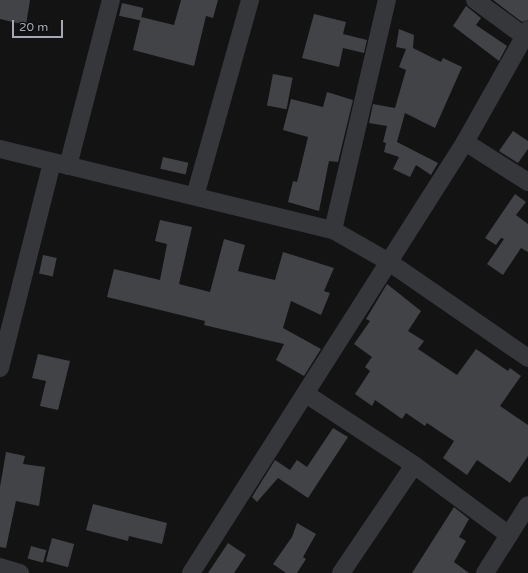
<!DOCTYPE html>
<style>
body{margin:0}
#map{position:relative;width:528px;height:573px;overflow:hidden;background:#131314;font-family:"Varela Round",sans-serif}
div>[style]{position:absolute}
.building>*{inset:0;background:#424347;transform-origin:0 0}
.minor>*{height:18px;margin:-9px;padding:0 9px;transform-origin:9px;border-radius:9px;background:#36373b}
span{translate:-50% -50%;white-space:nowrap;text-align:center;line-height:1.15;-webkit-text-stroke:3px #0e0e0f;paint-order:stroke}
.scale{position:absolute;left:12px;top:20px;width:51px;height:18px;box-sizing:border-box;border:2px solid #a6a9b3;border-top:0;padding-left:5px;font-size:12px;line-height:14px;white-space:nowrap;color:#a6a9b3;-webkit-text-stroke:3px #0e0e0f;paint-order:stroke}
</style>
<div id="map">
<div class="building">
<i style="clip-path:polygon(0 0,30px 0,26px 25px,0 19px)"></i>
<i style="clip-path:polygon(181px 0,218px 0,213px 18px,206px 16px,194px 66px,133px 50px,141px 17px,174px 25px)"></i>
<i style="clip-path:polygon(493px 0,528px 0,528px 20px,522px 22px)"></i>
<i style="left:122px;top:3px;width:22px;height:13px;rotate:13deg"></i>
<i style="clip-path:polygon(466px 6px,481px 18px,476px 25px,507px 46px,499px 61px,453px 26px)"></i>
<i style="clip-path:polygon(314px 14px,346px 22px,343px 34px,367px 40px,364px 53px,343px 48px,339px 67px,302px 58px)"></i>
<i style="clip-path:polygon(399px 29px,414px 35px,413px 48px,441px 62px,443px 58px,462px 67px,435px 128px,405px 113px,397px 142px,438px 163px,431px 175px,416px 165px,410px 177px,393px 169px,399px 157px,384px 152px,386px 143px,383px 142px,387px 126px,369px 123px,373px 104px,395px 108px,406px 70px,399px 67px,406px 49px,396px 47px)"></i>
<i style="left:273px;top:74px;width:20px;height:32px;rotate:11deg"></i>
<i style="clip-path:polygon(327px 92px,353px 100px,338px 162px,329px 161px,319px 211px,288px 202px,293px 181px,297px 182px,308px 137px,283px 130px,291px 99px,323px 107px)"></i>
<i style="clip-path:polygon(513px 131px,528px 141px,528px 149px,518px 163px,499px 151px)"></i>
<i style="left:163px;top:157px;width:26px;height:12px;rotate:13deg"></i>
<i style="clip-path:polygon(515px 194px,526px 202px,516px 215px,528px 224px,528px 252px,521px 248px,503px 275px,487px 264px,504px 239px,501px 238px,496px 245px,485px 238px)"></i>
<i style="clip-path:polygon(160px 220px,192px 227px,179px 284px,210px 292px,224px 239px,245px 245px,238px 271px,275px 280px,283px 252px,334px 268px,324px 291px,330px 293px,321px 315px,291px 301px,283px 328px,321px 349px,304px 376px,276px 360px,284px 344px,204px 325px,205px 321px,107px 297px,114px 269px,160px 280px,167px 244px,155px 241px)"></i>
<i style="left:43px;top:255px;width:14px;height:19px;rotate:12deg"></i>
<i style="clip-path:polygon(387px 284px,421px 311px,408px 331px,424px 341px,418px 349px,457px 375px,476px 349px,508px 371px,510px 368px,521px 376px,500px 406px,528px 425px,528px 456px,510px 483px,477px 460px,467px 475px,443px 458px,454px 441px,427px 423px,425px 426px,406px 413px,402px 419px,375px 400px,372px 406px,355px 394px,370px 371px,365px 367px,372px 357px,354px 344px,370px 321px,366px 319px)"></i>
<i style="clip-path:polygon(38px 354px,70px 361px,58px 410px,40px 406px,46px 381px,32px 378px)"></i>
<i style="clip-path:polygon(333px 428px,348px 437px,308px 498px,278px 478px,257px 502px,252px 497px,275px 460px,290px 470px,297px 460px,307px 467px)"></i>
<i style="clip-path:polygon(6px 452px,25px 456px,23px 464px,45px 467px,39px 506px,16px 501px,6px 548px,0 547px,0 487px)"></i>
<i style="clip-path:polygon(93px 504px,167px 523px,162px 544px,129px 536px,128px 541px,86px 530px)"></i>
<i style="clip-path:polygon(454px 507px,469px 519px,459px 537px,466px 541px,454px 562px,469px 573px,412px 573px)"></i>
<i style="clip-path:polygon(297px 523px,316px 534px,303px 557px,306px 559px,297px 573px,286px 573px,273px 564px,292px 537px)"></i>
<i style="left:52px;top:538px;width:23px;height:24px;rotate:15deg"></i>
<i style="clip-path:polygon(228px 543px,246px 555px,234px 573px,208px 573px)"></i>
<i style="left:31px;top:546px;width:16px;height:13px;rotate:15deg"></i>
</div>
<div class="minor">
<i style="left:475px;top:0;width:61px;rotate:36.3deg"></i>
<i style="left:465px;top:142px;width:75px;rotate:32.4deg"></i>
<i style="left:0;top:149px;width:343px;rotate:13.7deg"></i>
<i style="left:333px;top:230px;width:64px;rotate:29.7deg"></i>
<i style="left:389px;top:262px;width:169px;rotate:34.6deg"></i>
<i style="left:68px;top:166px;width:171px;rotate:-75.5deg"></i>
<i style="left:195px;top:196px;width:204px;rotate:-74.3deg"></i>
<i style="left:333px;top:230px;width:236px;rotate:-76.8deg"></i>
<i style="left:0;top:368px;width:211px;rotate:-75.8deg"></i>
<i style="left:306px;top:394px;width:129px;rotate:33.3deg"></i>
<i style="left:414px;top:465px;width:118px;rotate:36.4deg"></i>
<i style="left:0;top:567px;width:21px;rotate:17deg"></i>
<i style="left:191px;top:573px;width:511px;rotate:-57.55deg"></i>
<i style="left:465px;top:142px;width:129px;rotate:-60.6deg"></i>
<i style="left:341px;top:573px;width:130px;rotate:-55.9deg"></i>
<i style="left:485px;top:573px;width:80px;rotate:-57.7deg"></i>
</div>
<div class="scale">20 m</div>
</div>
